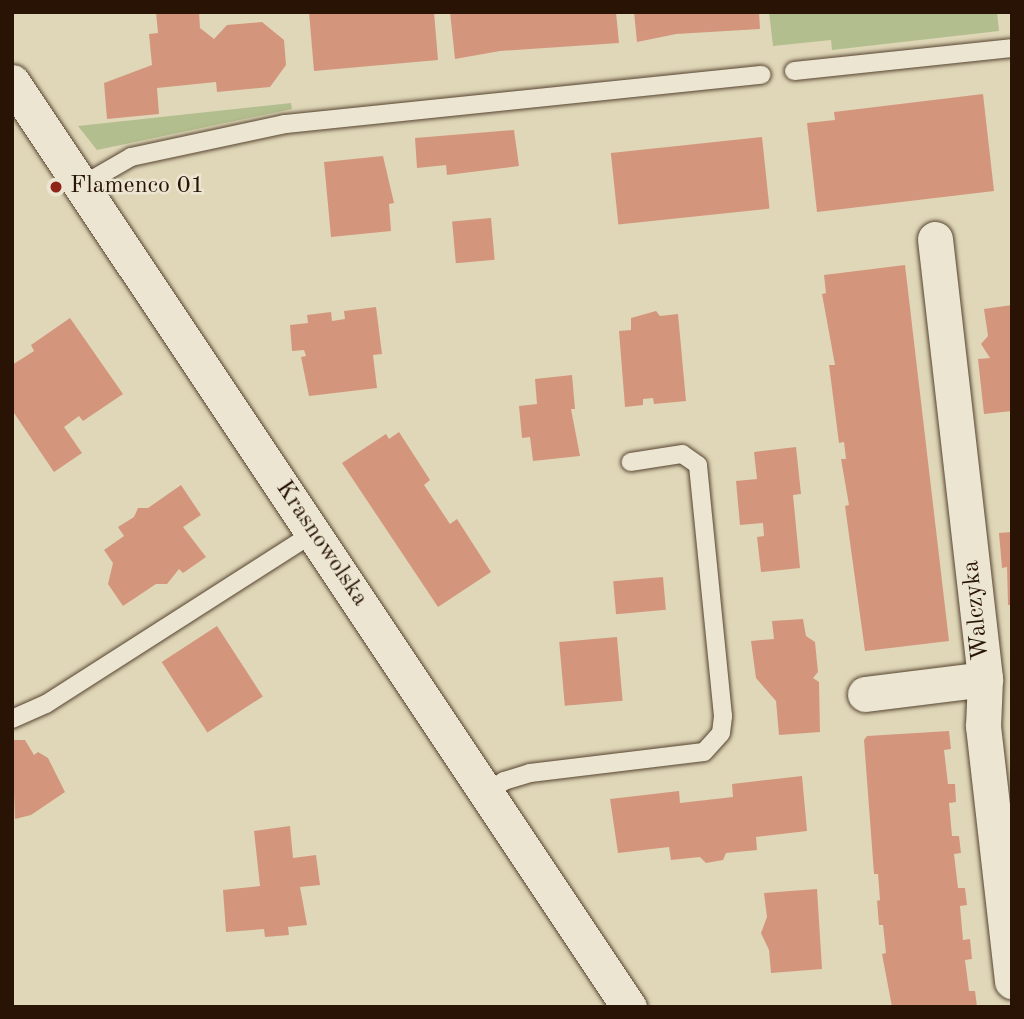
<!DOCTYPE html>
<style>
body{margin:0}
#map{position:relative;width:1024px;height:1019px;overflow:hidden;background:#e0d7b8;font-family:"Old Standard TT",serif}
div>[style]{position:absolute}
.green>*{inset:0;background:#b3be8e}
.building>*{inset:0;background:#d3967d;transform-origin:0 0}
.roads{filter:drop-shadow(0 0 2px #564431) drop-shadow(0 0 2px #564431)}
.lane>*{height:18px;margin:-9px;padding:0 9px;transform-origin:9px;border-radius:9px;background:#ebe5d1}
.street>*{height:35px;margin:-17.5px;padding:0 17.5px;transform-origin:17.5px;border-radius:17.5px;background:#ebe5d1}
.dots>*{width:19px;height:19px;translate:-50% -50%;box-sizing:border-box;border:4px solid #ebe5d1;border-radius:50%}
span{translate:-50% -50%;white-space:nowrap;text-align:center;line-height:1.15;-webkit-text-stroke:5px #ebe5d1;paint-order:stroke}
.poi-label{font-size:24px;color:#281304}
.left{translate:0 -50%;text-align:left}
.street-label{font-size:24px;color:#281304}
.frame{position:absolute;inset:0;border:14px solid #281304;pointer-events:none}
</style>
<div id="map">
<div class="green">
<i style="clip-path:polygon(769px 12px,997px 12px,999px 31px,832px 50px,831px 40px,773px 46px)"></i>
<i style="clip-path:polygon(291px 103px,292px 109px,97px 150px,78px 126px)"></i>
</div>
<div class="building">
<i style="clip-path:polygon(156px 12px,199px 12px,200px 28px,214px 39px,227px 25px,262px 22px,284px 40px,286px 65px,270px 87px,217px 92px,216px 82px,157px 88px,159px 114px,107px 119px,104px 83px,152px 65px,149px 34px,158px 33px)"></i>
<i style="clip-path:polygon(309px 12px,434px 12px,438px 60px,314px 71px)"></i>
<i style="clip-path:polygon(450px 12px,616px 12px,619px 43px,500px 51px,455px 59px)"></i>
<i style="clip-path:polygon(634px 12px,759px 12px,760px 29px,676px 34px,637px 42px)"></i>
<i style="clip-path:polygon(983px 94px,994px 191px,817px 212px,807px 123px,835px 120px,834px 112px)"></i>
<i style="clip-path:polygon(514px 130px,519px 166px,447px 175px,446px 165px,417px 168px,415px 138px)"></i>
<i style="left:762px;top:137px;width:72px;height:152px;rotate:84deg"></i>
<i style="clip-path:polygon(383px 156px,394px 203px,389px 204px,391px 231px,331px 237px,324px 162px)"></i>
<i style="left:491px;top:218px;width:42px;height:39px;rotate:85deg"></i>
<i style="clip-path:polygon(905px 265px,949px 641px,865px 651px,845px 506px,849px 505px,841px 459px,846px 459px,844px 442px,839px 443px,829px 365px,835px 365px,822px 294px,826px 293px,824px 275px)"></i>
<i style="clip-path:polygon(1012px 305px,1012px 411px,984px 414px,978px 359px,990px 358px,981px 344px,988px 336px,984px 309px)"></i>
<i style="clip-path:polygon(376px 307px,382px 354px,373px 355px,377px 388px,309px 396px,301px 357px,306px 356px,304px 350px,292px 351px,290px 325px,308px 323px,307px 315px,331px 312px,332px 321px,345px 319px,344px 311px)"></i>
<i style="clip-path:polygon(656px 311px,660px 316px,678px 314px,686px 401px,654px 404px,653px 398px,643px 399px,643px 405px,625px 407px,619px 331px,631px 330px,631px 318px)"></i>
<i style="clip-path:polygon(70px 318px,123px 394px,83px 421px,79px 416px,64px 427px,82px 453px,54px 472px,12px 410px,12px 365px,34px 351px,31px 345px)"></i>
<i style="clip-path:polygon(572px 375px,575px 409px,571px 409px,580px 456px,533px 461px,530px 437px,522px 438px,519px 406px,537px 404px,535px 379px)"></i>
<i style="clip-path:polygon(399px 432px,430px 480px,424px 485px,450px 524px,457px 519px,491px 572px,438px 607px,342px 463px,386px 434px,389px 439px)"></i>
<i style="clip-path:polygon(796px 447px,801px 494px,793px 495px,800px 568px,761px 572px,757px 537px,764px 536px,763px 523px,740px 525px,736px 481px,757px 479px,754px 452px)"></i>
<i style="clip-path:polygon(181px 485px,201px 515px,183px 527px,206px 557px,183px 573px,179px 569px,167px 584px,156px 584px,123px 606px,108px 584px,113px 563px,104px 550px,124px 536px,118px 527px,134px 517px,138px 508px,148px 508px)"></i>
<i style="clip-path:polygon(1012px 532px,1012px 605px,1008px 605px,1007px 567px,1002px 568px,999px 533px)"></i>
<i style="left:663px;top:577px;width:33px;height:50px;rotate:85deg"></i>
<i style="clip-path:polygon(803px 619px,806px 636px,815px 642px,818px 672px,813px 678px,819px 682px,820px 732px,779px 735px,776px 701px,756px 678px,751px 641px,774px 639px,772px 621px)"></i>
<i style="left:217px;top:626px;width:84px;height:66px;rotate:57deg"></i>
<i style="left:617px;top:637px;width:64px;height:58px;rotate:85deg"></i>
<i style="clip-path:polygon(949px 731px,951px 749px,944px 750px,948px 784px,955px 784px,956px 802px,949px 803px,952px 836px,959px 836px,961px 853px,954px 854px,958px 888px,965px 888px,967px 905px,960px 906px,963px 940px,970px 939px,972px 959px,965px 960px,969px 991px,975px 991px,977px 1007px,892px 1007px,882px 954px,886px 953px,883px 925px,879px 925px,877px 901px,880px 900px,878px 874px,874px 874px,864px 740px,867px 736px)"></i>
<i style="clip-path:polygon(12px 740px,25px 740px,34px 755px,38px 752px,48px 758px,65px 792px,31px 815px,15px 819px)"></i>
<i style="clip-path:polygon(802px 776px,807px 831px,756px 837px,757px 850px,726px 853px,723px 860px,706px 863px,700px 857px,671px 860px,669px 847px,618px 853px,610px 799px,679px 791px,680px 803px,733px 797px,732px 784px)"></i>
<i style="clip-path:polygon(290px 826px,293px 858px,316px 855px,320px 885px,300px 887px,307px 925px,288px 927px,289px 935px,265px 937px,264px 929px,226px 932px,223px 890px,260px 886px,254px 831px)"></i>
<i style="clip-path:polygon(817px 889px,822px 969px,771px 973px,769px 950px,761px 933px,767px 917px,764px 893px)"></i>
</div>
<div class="roads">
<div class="lane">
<i style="left:794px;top:71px;width:219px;rotate:-6deg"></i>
<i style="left:81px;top:186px;width:58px;rotate:-30.1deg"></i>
<i style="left:131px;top:157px;width:157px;rotate:-12.1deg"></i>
<i style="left:285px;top:124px;width:479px;rotate:-5.9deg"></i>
<i style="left:12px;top:719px;width:37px;rotate:-24deg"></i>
<i style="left:46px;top:704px;width:317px;rotate:-32.6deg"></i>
<i style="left:487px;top:793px;width:21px;rotate:-35deg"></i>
<i style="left:504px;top:781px;width:27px;rotate:-17deg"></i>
<i style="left:530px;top:773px;width:175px;rotate:-6.9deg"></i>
<i style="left:704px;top:752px;width:25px;rotate:-48deg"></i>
<i style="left:721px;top:733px;width:17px;rotate:-83deg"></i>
<i style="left:723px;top:716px;width:252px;rotate:-95.7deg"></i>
<i style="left:698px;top:465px;width:19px;rotate:-145deg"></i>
<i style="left:682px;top:454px;width:52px;rotate:171.1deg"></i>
</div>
<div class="street">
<i style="left:12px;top:82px;width:1112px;rotate:56.3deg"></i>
<i style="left:935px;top:239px;width:443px;rotate:83.5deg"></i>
<i style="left:985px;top:679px;width:47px;rotate:92.4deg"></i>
<i style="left:983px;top:726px;width:257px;rotate:83.5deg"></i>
<i style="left:865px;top:694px;width:121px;rotate:-7.1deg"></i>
</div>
</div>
<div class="dots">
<i style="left:56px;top:187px;background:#8f2418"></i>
</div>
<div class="poi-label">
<span class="left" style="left:70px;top:187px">Flamenco 01</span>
</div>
<div class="street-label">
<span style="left:321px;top:544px;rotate:56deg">Krasnowolska</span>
<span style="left:977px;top:610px;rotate:-96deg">Walczyka</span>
</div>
<div class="frame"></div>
</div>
